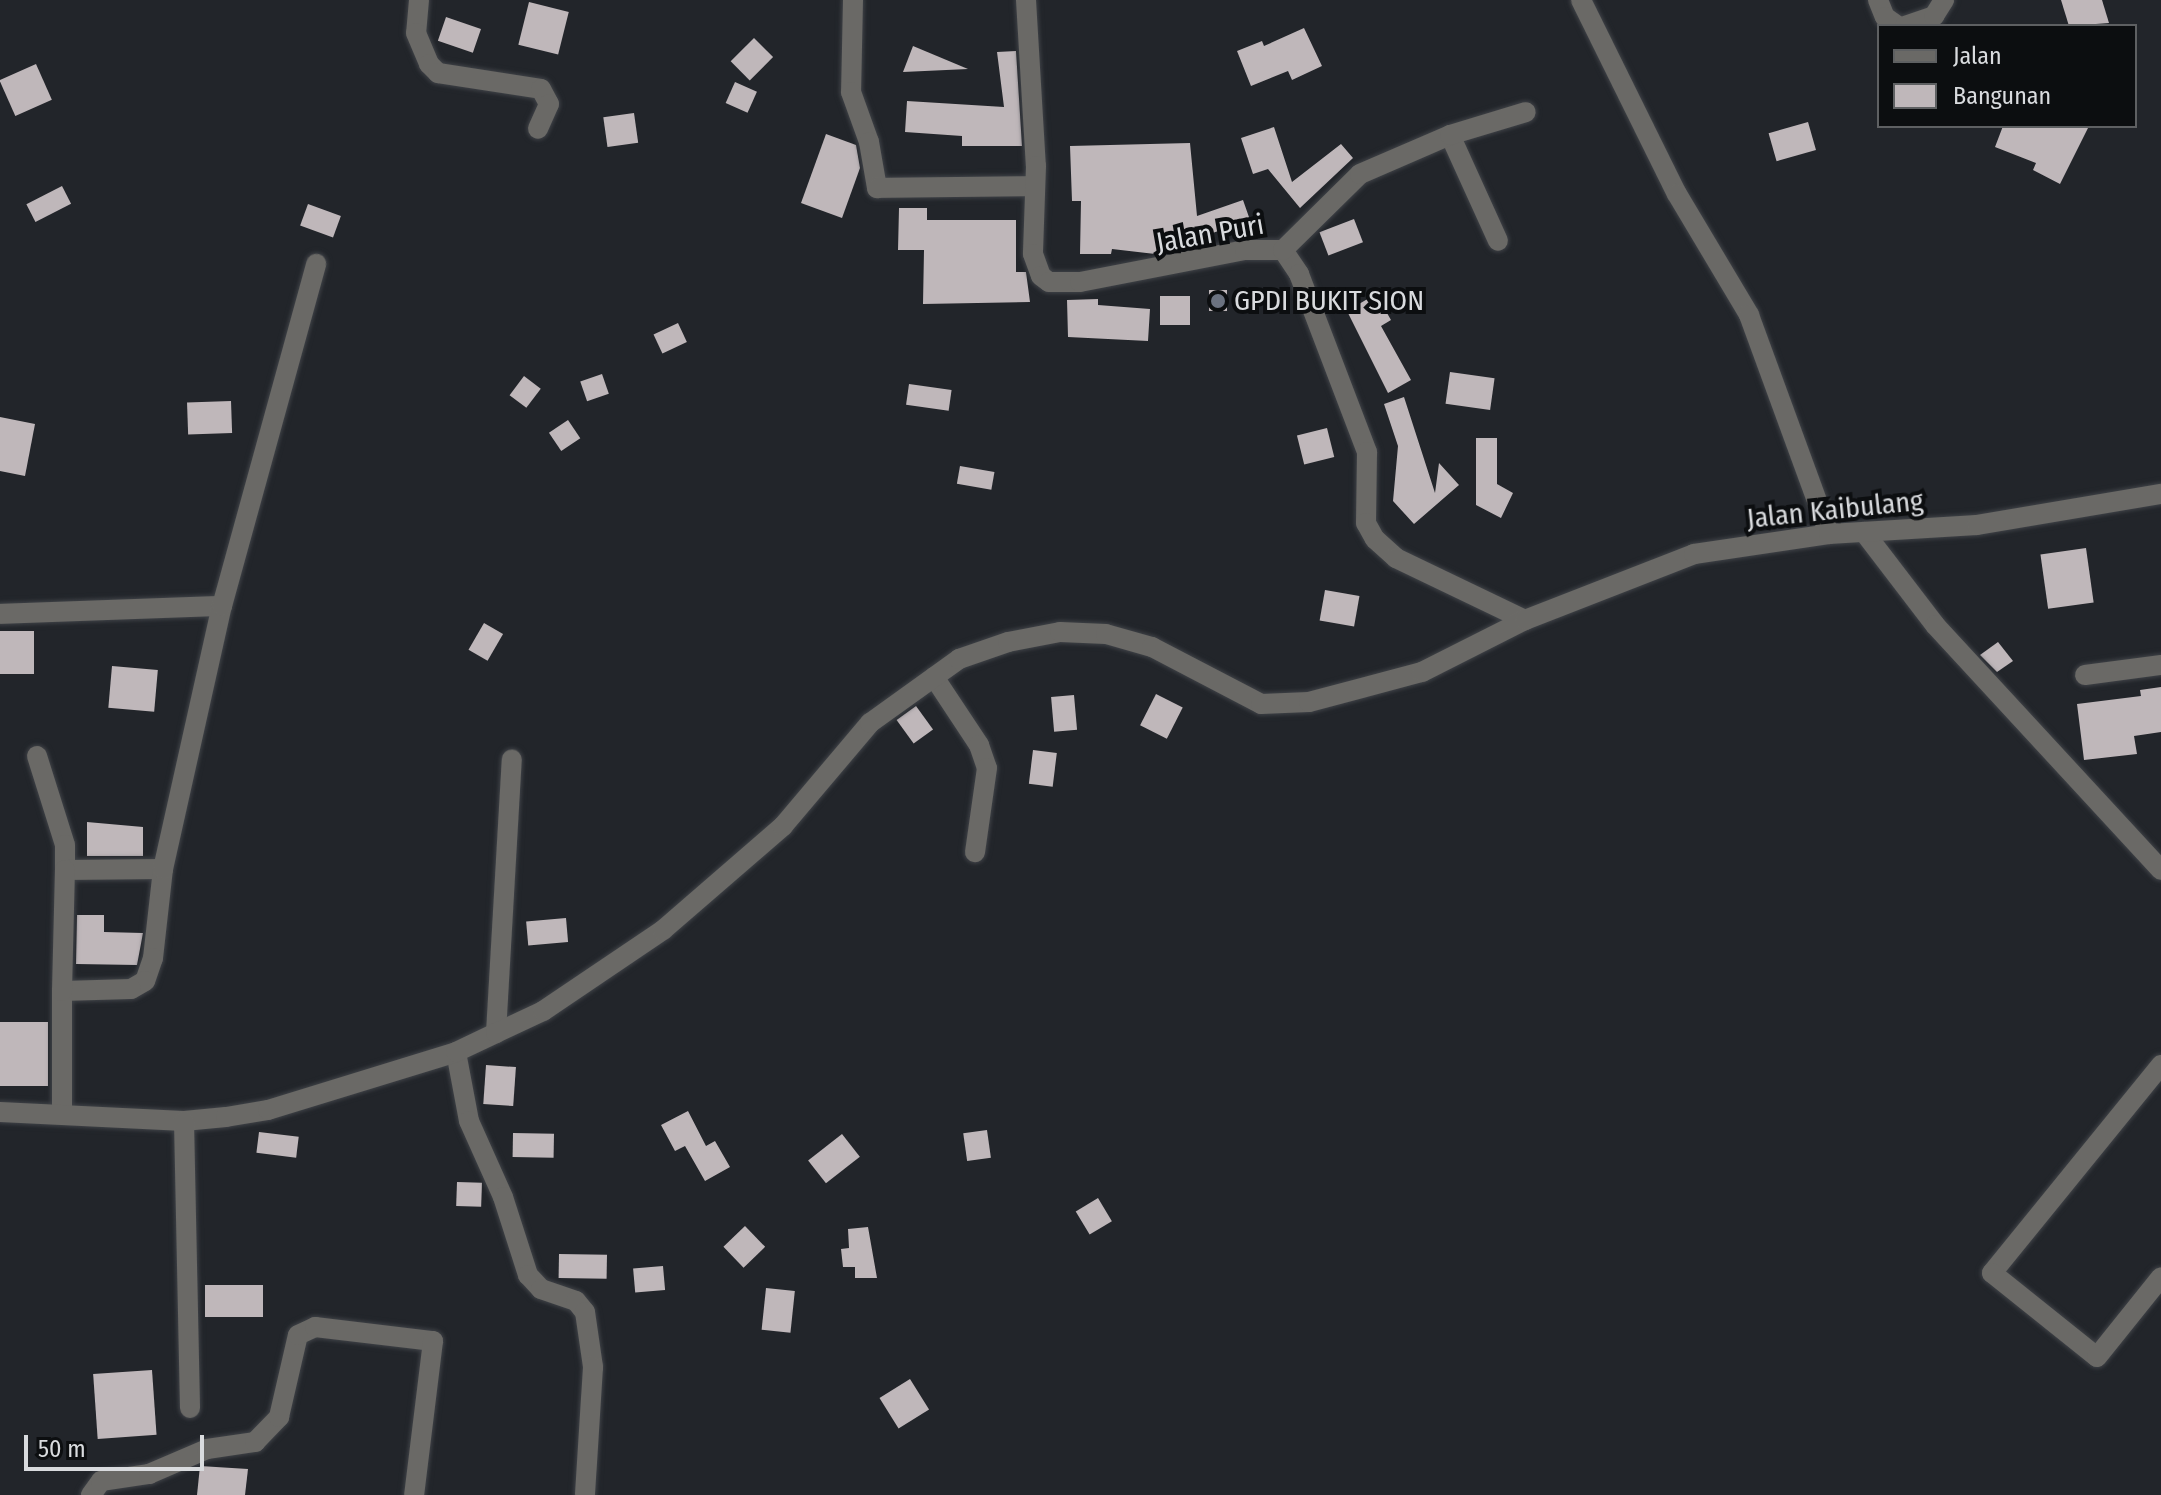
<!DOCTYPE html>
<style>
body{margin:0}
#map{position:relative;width:2161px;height:1495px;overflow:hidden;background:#22252a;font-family:"Fira Sans Condensed",sans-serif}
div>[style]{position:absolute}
.building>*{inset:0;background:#bfb7ba;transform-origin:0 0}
.roads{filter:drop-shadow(0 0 2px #3f4247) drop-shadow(0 0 2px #3f4247)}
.minor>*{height:20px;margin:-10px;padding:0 10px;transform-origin:10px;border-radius:10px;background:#6a6966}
.dots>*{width:22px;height:22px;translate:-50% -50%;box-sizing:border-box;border:4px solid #0c0e10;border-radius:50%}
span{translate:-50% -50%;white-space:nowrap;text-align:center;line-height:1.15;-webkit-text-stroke:8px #0c0e10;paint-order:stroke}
.street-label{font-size:28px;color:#d9dbde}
.poi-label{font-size:28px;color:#d9dbde}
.left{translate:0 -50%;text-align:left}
.legend{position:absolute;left:1877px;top:24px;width:260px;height:104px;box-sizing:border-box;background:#0c0e10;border:2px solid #5e6062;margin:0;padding:10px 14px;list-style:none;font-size:24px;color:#d9dbde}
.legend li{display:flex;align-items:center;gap:16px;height:40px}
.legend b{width:40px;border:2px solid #5e6062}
.scale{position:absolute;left:24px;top:1435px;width:180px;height:36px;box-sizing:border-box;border:4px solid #d9dbde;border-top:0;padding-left:10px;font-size:24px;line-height:28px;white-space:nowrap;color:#d9dbde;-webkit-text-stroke:6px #0c0e10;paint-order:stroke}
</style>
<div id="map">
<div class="building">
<i style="clip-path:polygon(2061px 0,2102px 0,2109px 23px,2069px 26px)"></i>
<i style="left:529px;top:2px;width:41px;height:44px;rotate:14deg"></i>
<i style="left:446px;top:17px;width:37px;height:25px;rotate:19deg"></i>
<i style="clip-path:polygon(1304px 28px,1322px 66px,1292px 80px,1288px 71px,1251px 86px,1237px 51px,1262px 41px,1264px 46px)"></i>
<i style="left:754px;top:38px;width:27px;height:33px;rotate:45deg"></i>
<i style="clip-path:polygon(913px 46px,968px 69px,903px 72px)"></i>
<i style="clip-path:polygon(1016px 51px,1022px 146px,962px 146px,962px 136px,905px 132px,907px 101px,1004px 107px,997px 52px)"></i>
<i style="left:36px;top:64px;width:39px;height:40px;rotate:66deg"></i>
<i style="left:735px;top:82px;width:24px;height:23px;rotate:24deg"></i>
<i style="left:634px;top:113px;width:30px;height:31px;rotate:82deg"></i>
<i style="left:1808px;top:122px;width:29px;height:41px;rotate:74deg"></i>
<i style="clip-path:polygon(2003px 126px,2089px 126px,2060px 184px,2033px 170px,2036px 163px,1995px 147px)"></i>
<i style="clip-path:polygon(1274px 127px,1292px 182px,1341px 144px,1353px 158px,1300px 208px,1268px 169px,1253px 174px,1241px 138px)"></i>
<i style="clip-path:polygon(826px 134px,856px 145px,860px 168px,842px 218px,801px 203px)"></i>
<i style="clip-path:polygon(1190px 143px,1197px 216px,1243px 200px,1250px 220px,1201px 237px,1203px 245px,1155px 254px,1112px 249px,1111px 254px,1080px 254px,1081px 201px,1072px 201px,1070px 146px)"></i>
<i style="left:62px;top:186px;width:20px;height:40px;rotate:63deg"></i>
<i style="left:308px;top:204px;width:35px;height:23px;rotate:20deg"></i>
<i style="clip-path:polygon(899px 208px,927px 208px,927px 220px,1016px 220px,1016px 272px,1026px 272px,1030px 302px,923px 304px,924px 250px,898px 250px)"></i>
<i style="left:1354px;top:219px;width:25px;height:37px;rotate:69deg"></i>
<i style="left:1209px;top:290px;width:18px;height:21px"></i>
<i style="clip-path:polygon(1376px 294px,1391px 320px,1381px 326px,1411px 380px,1388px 393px,1347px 311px)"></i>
<i style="left:1160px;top:296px;width:30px;height:29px"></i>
<i style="clip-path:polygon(1098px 299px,1098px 305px,1150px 309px,1148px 341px,1068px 337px,1067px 300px)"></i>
<i style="left:678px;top:323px;width:21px;height:27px;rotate:65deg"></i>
<i style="left:1450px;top:372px;width:45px;height:32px;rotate:8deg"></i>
<i style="left:602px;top:374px;width:21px;height:23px;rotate:71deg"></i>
<i style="left:524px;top:376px;width:21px;height:24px;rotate:37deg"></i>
<i style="left:909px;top:384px;width:43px;height:21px;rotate:8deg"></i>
<i style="clip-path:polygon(1404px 397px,1435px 493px,1439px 463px,1459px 485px,1414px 524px,1393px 501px,1398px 446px,1384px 404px)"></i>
<i style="left:231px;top:401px;width:32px;height:44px;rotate:88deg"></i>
<i style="clip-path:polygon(0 417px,35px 424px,25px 476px,0 471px)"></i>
<i style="left:568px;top:420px;width:22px;height:23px;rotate:56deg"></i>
<i style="left:1327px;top:428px;width:30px;height:31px;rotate:76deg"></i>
<i style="clip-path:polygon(1476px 438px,1497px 438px,1497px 484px,1513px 493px,1501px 518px,1476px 505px)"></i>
<i style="left:960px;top:466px;width:35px;height:18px;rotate:10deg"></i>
<i style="left:2086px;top:548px;width:55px;height:46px;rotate:82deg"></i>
<i style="left:1325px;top:590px;width:35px;height:31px;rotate:10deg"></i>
<i style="left:484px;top:623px;width:22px;height:31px;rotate:30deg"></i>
<i style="left:0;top:631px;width:34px;height:43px"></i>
<i style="clip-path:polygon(1998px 642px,2013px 661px,1997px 672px,1980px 655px)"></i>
<i style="left:112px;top:666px;width:46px;height:42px;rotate:5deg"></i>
<i style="clip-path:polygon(2161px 687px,2161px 732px,2134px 736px,2137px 754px,2084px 760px,2077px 704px,2141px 696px,2140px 690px)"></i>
<i style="left:1156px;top:694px;width:30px;height:35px;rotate:27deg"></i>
<i style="left:1074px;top:695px;width:35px;height:23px;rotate:85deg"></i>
<i style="left:916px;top:706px;width:29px;height:24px;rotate:54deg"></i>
<i style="left:1033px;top:750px;width:24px;height:34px;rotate:7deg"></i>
<i style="clip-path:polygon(87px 822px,143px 827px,143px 856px,87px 856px)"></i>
<i style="clip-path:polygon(77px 915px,104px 915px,104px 932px,143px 933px,137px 965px,76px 964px)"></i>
<i style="left:566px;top:918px;width:24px;height:40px;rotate:85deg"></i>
<i style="left:0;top:1022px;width:48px;height:64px"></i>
<i style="left:486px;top:1065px;width:30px;height:39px;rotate:4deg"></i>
<i style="clip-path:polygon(688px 1111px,706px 1146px,715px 1141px,730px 1167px,705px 1181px,685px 1146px,675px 1151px,661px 1125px)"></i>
<i style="left:987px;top:1130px;width:28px;height:24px;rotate:82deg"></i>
<i style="left:259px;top:1132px;width:40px;height:21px;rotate:7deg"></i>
<i style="left:513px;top:1133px;width:41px;height:24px;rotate:1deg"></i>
<i style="left:842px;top:1134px;width:29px;height:43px;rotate:52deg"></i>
<i style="left:457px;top:1182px;width:25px;height:24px;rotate:2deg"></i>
<i style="left:1098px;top:1198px;width:27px;height:26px;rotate:59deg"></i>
<i style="left:745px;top:1226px;width:29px;height:30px;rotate:46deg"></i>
<i style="clip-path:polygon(868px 1227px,877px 1278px,855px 1278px,855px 1267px,843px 1267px,841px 1249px,849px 1248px,848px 1229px)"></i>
<i style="left:559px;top:1254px;width:48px;height:24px;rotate:1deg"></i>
<i style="left:663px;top:1266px;width:24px;height:30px;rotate:85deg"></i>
<i style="left:205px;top:1285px;width:58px;height:32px"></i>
<i style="left:766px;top:1288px;width:29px;height:42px;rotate:6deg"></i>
<i style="left:152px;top:1370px;width:65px;height:59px;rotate:86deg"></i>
<i style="left:910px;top:1379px;width:36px;height:36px;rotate:58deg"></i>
<i style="clip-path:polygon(200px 1466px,248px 1469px,245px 1495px,197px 1495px)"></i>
</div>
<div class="roads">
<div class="minor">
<i style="left:419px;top:0;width:33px;rotate:95deg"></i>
<i style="left:416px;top:33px;width:34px;rotate:67deg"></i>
<i style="left:429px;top:64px;width:13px;rotate:45deg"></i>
<i style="left:438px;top:73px;width:104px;rotate:8.8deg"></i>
<i style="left:541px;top:89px;width:17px;rotate:62deg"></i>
<i style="left:549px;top:104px;width:27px;rotate:114deg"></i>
<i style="left:853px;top:0;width:92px;rotate:91.2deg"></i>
<i style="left:851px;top:92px;width:53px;rotate:70.2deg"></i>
<i style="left:869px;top:142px;width:47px;rotate:80.1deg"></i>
<i style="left:877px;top:188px;width:158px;rotate:-0.7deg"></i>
<i style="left:1026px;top:0;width:166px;rotate:86.6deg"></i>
<i style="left:1036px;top:166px;width:88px;rotate:92deg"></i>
<i style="left:1033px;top:254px;width:23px;rotate:70deg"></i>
<i style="left:1041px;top:276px;width:10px;rotate:37deg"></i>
<i style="left:1049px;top:282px;width:31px"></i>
<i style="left:1080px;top:282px;width:168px;rotate:-11deg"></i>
<i style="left:1245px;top:250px;width:38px"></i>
<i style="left:1283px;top:250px;width:29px;rotate:56deg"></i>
<i style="left:1299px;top:274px;width:191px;rotate:69.1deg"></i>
<i style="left:1367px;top:452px;width:71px;rotate:90.8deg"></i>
<i style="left:1366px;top:523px;width:18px;rotate:61deg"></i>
<i style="left:1375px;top:539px;width:28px;rotate:42deg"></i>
<i style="left:1396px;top:558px;width:143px;rotate:25.7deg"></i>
<i style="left:1581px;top:0;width:216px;rotate:63.7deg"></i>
<i style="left:1677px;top:194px;width:141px;rotate:59.2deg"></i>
<i style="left:1749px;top:315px;width:233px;rotate:69.9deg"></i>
<i style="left:1878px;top:0;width:18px;rotate:68deg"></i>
<i style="left:1885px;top:17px;width:16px;rotate:35deg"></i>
<i style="left:1905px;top:26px;width:31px;rotate:-19deg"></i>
<i style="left:1934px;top:16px;width:19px;rotate:-58deg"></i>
<i style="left:1450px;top:135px;width:116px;rotate:65.6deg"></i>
<i style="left:1283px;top:250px;width:108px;rotate:-44.6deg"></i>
<i style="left:1360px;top:174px;width:98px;rotate:-23.4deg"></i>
<i style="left:1450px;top:135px;width:79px;rotate:-16.8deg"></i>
<i style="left:1864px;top:532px;width:117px;rotate:52.6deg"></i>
<i style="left:1935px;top:625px;width:333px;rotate:47.3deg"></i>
<i style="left:0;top:614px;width:222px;rotate:-2.1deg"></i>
<i style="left:2085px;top:675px;width:77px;rotate:-7.5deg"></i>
<i style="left:934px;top:677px;width:82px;rotate:56.5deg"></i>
<i style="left:979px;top:745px;width:24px;rotate:71deg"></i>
<i style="left:987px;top:768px;width:85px;rotate:98.1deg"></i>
<i style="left:37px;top:756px;width:93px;rotate:72.5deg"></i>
<i style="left:65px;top:845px;width:25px;rotate:90deg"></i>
<i style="left:65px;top:870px;width:98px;rotate:-0.6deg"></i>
<i style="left:163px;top:869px;width:90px;rotate:96.4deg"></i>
<i style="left:153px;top:958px;width:24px;rotate:109deg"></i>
<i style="left:145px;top:981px;width:16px;rotate:150deg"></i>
<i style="left:131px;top:989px;width:69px;rotate:178.3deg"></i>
<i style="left:62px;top:991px;width:122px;rotate:90deg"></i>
<i style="left:163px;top:869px;width:270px;rotate:-77.4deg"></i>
<i style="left:222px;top:606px;width:355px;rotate:-74.6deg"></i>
<i style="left:62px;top:991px;width:121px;rotate:-88.6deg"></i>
<i style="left:496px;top:1033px;width:274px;rotate:-86.7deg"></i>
<i style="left:456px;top:1052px;width:70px;rotate:79.3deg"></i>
<i style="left:469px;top:1121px;width:83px;rotate:65.9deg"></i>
<i style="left:503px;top:1197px;width:82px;rotate:72.2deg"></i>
<i style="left:528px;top:1275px;width:19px;rotate:47deg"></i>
<i style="left:541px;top:1289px;width:37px;rotate:19deg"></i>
<i style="left:576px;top:1301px;width:14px;rotate:51deg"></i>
<i style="left:585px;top:1312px;width:56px;rotate:81.7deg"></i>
<i style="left:593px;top:1367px;width:128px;rotate:93.6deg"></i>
<i style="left:2161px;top:1065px;width:268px;rotate:129.1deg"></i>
<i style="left:1992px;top:1273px;width:134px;rotate:38.7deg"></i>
<i style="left:2097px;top:1357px;width:102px;rotate:-51.3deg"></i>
<i style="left:0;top:1112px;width:184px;rotate:2.8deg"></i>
<i style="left:184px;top:1121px;width:42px;rotate:-5.4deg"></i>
<i style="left:226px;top:1117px;width:43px;rotate:-9.5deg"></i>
<i style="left:268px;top:1110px;width:197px;rotate:-17.1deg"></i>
<i style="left:456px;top:1052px;width:44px;rotate:-25.4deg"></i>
<i style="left:496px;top:1033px;width:52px;rotate:-25.1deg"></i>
<i style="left:543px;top:1011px;width:145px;rotate:-34deg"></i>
<i style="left:663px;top:930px;width:159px;rotate:-40.9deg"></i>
<i style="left:783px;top:826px;width:135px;rotate:-49.8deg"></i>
<i style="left:870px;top:723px;width:110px;rotate:-35.7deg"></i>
<i style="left:959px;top:659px;width:52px;rotate:-19.1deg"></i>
<i style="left:1008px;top:642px;width:53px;rotate:-10.9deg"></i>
<i style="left:1060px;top:632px;width:46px;rotate:2.5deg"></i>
<i style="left:1106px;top:634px;width:48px;rotate:15.8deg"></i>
<i style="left:1152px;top:647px;width:123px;rotate:27.6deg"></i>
<i style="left:1261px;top:704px;width:48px;rotate:-2.4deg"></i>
<i style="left:1309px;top:702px;width:117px;rotate:-14.9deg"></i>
<i style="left:1422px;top:672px;width:115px;rotate:-26.8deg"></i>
<i style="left:1525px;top:620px;width:181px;rotate:-21.3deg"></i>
<i style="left:1694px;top:554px;width:136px;rotate:-8.4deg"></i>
<i style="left:1829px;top:534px;width:148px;rotate:-3.5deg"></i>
<i style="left:1977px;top:525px;width:187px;rotate:-9.6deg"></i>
<i style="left:184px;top:1121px;width:287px;rotate:88.8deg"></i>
<i style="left:91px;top:1495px;width:17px;rotate:-54deg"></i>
<i style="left:101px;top:1481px;width:49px;rotate:-8.3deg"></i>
<i style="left:149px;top:1474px;width:63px;rotate:-23.3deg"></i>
<i style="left:207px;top:1449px;width:49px;rotate:-8.3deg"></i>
<i style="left:255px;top:1442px;width:35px;rotate:-46deg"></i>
<i style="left:279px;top:1417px;width:84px;rotate:-77deg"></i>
<i style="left:298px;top:1335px;width:19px;rotate:-25deg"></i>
<i style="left:315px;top:1327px;width:119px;rotate:6.8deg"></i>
<i style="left:433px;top:1341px;width:155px;rotate:97deg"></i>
</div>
</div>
<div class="dots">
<i style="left:1218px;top:301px;background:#6b7280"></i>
</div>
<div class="street-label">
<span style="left:1210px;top:234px;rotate:-10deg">Jalan Puri</span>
<span style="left:1835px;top:510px;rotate:-6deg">Jalan Kaibulang</span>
</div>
<div class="poi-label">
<span class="left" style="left:1234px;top:301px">GPDI BUKIT SION</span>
</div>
<ul class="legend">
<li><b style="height:10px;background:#6a6966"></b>Jalan</li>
<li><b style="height:22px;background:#bfb7ba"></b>Bangunan</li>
</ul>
<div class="scale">50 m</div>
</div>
